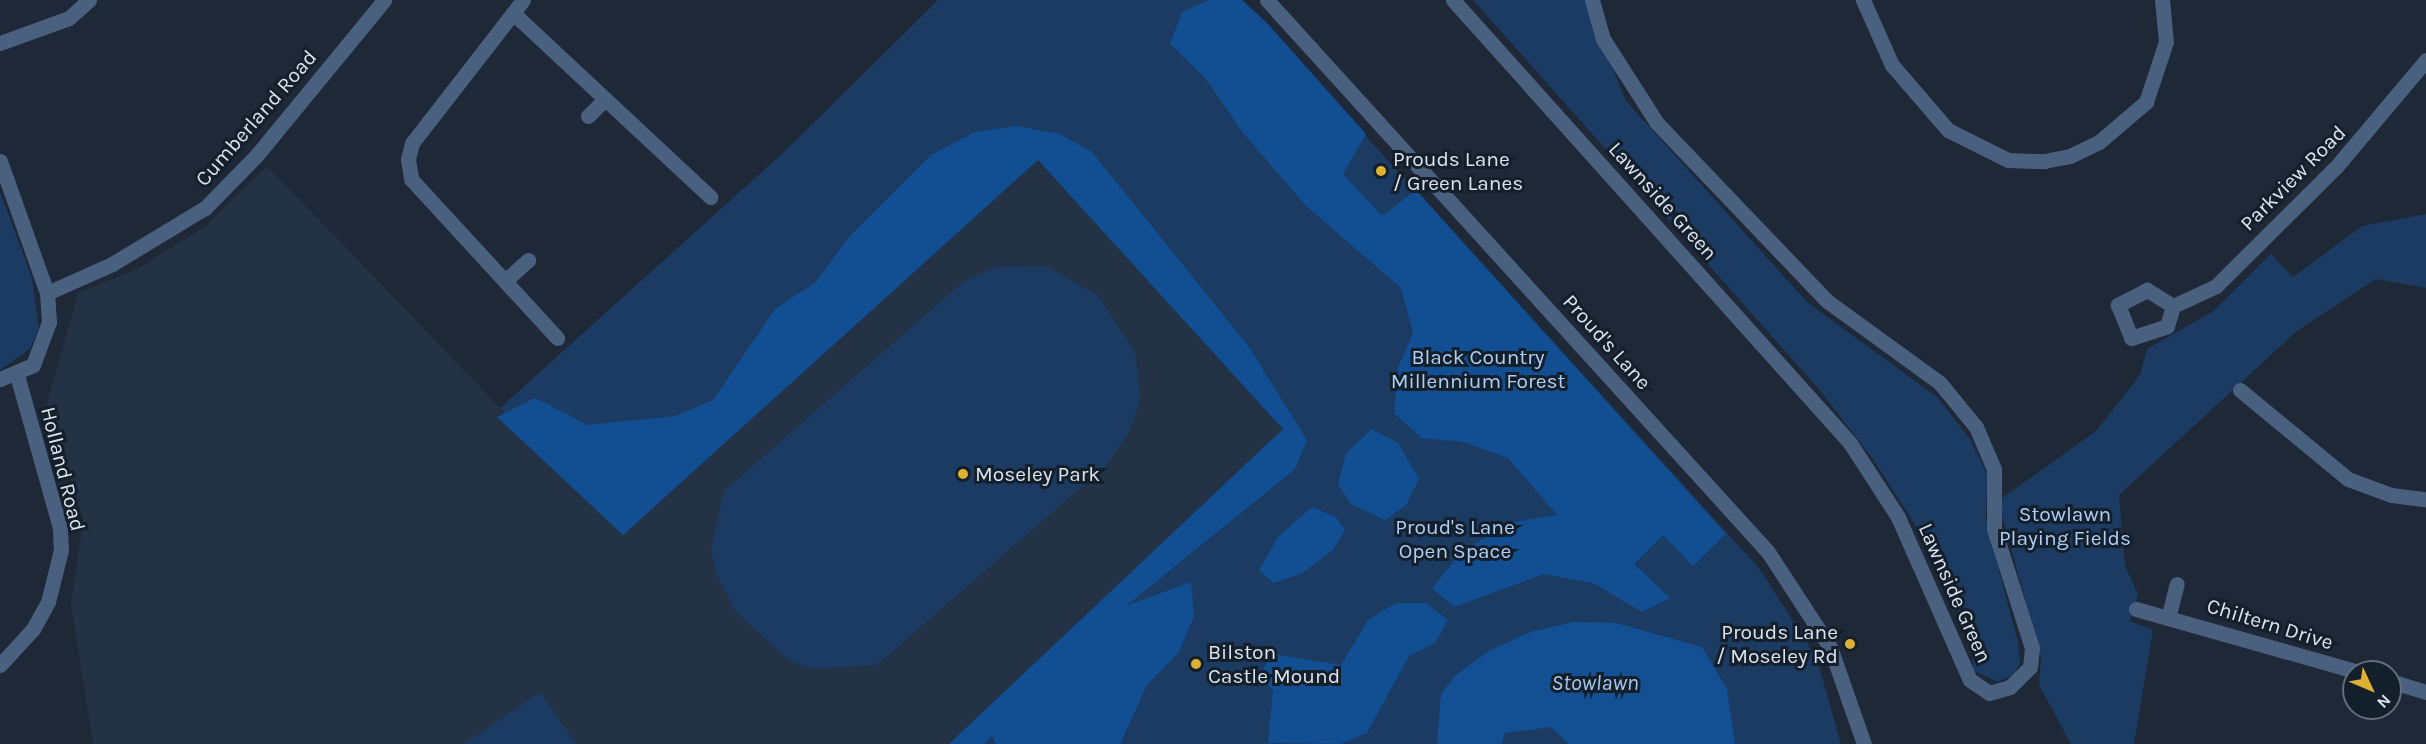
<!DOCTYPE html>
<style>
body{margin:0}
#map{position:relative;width:2426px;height:744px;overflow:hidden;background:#1e2836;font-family:Karla,sans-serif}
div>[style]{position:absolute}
.built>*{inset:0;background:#233244}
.green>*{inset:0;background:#1b3b63}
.forest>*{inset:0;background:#114e92}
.water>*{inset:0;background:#124f93}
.minor>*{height:15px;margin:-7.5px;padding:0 7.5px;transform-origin:7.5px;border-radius:7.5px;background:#49607f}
.dots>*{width:16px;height:16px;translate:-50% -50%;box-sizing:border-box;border:3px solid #141f2c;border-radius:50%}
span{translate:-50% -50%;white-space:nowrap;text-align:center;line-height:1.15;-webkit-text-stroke:6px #141f2c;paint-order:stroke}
.street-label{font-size:21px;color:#dce3ec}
.poi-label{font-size:21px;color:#dce3ec}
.left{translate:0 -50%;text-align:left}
.right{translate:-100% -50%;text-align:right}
.park-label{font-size:21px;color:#b0cef5}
.water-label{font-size:22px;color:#a9c7ed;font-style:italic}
.north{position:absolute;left:2342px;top:660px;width:60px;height:60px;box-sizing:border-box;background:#141f2c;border:2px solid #646d79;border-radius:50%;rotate:134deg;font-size:16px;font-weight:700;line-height:24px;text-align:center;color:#dce3ec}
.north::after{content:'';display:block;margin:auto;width:21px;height:27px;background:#deb133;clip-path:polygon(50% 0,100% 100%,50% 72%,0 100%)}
</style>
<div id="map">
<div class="built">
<i style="clip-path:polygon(1038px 160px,1283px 429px,949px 744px,93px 744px,71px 605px,83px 519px,47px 403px,78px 293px,139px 268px,206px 226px,267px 166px,623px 535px)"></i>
</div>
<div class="green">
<i style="clip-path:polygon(938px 0,1242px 0,1759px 568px,1817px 659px,1841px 744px,949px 744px,1283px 429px,1038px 160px,623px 535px,500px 408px,785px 151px)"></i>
<i style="clip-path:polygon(1473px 0,1585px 0,1626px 101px,1807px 302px,1937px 397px,1970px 439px,1987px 474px,1986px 522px,2018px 642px,2020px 663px,2014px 674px,1998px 682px,1973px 670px,1972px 642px,1925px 540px,1873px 459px,1818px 388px)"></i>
<i style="clip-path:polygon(0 192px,32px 278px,39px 328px,30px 349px,0 370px)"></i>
<i style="clip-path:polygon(2426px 214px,2426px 288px,2376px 279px,2297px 331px,2119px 495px,2125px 566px,2138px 594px,2130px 621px,2153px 630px,2134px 744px,2071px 744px,2039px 685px,2041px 657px,1998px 501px,2096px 431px,2140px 375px,2147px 349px,2212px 312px,2271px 254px,2293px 277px,2362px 226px)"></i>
<i style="clip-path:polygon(1046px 266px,1098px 295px,1136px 354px,1140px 401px,1130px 431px,1108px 464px,877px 665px,811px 669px,788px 660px,735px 611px,717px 576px,711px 549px,724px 491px,963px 282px,995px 267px)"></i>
<i style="clip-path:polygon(540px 692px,576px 744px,464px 744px)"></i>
</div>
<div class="forest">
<i style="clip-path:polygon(1209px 0,1242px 0,1267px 23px,1366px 134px,1343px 174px,1382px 216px,1416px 190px,1726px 534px,1693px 566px,1663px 535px,1634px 564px,1670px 598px,1642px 612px,1593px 583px,1544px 574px,1454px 607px,1432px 588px,1461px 553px,1507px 523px,1557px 515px,1508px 458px,1463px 442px,1421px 438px,1394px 413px,1398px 368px,1413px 332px,1401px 288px,1306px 206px,1243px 133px,1206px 79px,1170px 44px,1182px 12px)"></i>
<i style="clip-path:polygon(1016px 126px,1060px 134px,1092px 152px,1249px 347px,1307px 440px,1295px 469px,1126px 606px,1191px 582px,1194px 616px,1179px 652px,1147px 685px,1120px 744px,996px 744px,992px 736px,984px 744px,949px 744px,1283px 429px,1038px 160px,623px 535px,497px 417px,535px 398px,588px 425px,676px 416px,713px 400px,775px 309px,816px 282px,849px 237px,931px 155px,975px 132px)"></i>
<i style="clip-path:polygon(1372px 429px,1398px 443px,1419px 479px,1406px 505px,1385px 520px,1351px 504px,1338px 484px,1346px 453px)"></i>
<i style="clip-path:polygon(1312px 507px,1336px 517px,1345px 530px,1333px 550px,1301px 574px,1273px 583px,1259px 570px,1278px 537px)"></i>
<i style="clip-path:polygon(1396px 603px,1426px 603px,1448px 620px,1435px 643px,1409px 656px,1367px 733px,1340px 744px,1268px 743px,1273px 690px,1259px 675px,1273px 654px,1341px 665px,1368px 620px)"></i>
</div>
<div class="water">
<i style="clip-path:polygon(1574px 622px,1616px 623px,1702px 647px,1727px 689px,1735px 744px,1569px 744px,1551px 727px,1505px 733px,1502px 744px,1437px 744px,1441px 694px,1455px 676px,1487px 652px,1530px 632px)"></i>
</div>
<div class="minor">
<i style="left:523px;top:0;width:181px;rotate:127.8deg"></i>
<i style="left:412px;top:143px;width:16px;rotate:104deg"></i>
<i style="left:408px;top:159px;width:20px;rotate:81deg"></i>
<i style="left:411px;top:179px;width:216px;rotate:47.4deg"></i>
<i style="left:1267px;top:0;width:745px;rotate:47.77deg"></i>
<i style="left:1768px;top:552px;width:113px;rotate:56.9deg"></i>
<i style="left:1830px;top:647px;width:103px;rotate:70.7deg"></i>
<i style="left:1453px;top:0;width:595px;rotate:48.13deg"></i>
<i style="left:1850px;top:443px;width:88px;rotate:57deg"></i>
<i style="left:1898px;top:517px;width:178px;rotate:66.2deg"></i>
<i style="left:1970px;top:680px;width:23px;rotate:34deg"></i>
<i style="left:1989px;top:693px;width:22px;rotate:-16deg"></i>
<i style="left:2010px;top:687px;width:28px;rotate:-45deg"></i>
<i style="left:2030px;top:667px;width:19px;rotate:-84deg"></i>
<i style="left:2032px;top:648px;width:125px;rotate:-107.7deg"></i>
<i style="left:1994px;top:529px;width:60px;rotate:-90deg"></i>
<i style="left:1994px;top:469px;width:46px;rotate:-113.2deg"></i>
<i style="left:1976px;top:427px;width:57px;rotate:-129.3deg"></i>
<i style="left:1940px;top:383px;width:140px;rotate:-144deg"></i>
<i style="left:1827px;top:301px;width:246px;rotate:-133.7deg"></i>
<i style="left:1657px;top:123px;width:100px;rotate:-122.7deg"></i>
<i style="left:1603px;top:39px;width:41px;rotate:-105.8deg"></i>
<i style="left:1863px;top:0;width:71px;rotate:66deg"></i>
<i style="left:1892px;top:65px;width:86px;rotate:49.3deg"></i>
<i style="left:1948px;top:130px;width:67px;rotate:26.6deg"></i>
<i style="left:2008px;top:160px;width:36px;rotate:2deg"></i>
<i style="left:2044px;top:161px;width:26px;rotate:-11deg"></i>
<i style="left:2070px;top:156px;width:32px;rotate:-26deg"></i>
<i style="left:2099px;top:142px;width:62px;rotate:-40.4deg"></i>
<i style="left:2146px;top:102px;width:63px;rotate:-71.6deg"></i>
<i style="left:2166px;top:42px;width:42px;rotate:-95.4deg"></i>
<i style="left:513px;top:13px;width:270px;rotate:43deg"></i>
<i style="left:0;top:43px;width:73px;rotate:-19.9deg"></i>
<i style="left:69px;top:18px;width:27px;rotate:-42deg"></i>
<i style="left:588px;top:116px;width:24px;rotate:-45deg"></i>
<i style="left:0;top:161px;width:140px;rotate:70.4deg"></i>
<i style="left:47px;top:293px;width:29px;rotate:86deg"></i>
<i style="left:49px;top:322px;width:46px;rotate:110.4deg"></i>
<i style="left:33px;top:365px;width:36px;rotate:157deg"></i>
<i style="left:506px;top:280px;width:30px;rotate:-42deg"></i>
<i style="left:47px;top:293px;width:71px;rotate:-24deg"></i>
<i style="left:112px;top:264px;width:109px;rotate:-31.1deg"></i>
<i style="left:205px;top:208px;width:73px;rotate:-45.6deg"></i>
<i style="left:256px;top:156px;width:202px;rotate:-50.6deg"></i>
<i style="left:2173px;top:306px;width:31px;rotate:-148deg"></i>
<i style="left:2147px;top:290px;width:33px;rotate:153deg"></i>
<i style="left:2118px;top:305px;width:35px;rotate:68deg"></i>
<i style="left:2131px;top:338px;width:38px;rotate:-18deg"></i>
<i style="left:2167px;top:326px;width:21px;rotate:-73deg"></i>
<i style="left:2173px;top:306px;width:47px;rotate:-24.9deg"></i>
<i style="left:2216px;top:286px;width:169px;rotate:-44.8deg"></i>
<i style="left:2336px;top:167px;width:140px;rotate:-49.9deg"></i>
<i style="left:2240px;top:390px;width:140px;rotate:39.5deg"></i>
<i style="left:2348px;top:479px;width:46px;rotate:20.4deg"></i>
<i style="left:2391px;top:495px;width:35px;rotate:7deg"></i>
<i style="left:2136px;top:609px;width:232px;rotate:15.8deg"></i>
<i style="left:2169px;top:615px;width:32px;rotate:-76deg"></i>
<i style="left:0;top:665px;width:49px;rotate:-47.5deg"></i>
<i style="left:33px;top:629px;width:31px;rotate:-61deg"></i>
<i style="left:48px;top:602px;width:54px;rotate:-76deg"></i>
<i style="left:61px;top:550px;width:22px;rotate:-93deg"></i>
<i style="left:60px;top:528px;width:159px;rotate:-105.7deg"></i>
<i style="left:2390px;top:681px;width:38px;rotate:17deg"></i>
</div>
<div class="dots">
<i style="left:1381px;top:171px;background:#deb133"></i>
<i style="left:963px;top:474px;background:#deb133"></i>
<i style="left:1850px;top:644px;background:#deb133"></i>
<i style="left:1196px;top:664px;background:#deb133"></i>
</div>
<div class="street-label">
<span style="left:256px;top:118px;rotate:-49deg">Cumberland Road</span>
<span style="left:2293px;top:178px;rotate:-45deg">Parkview Road</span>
<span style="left:1663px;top:201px;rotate:48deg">Lawnside Green</span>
<span style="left:1607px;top:342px;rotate:48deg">Proud's Lane</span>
<span style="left:63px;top:469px;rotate:76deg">Holland Road</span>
<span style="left:1955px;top:593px;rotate:66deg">Lawnside Green</span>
<span style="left:2270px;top:624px;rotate:17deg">Chiltern Drive</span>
</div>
<div class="poi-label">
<span class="left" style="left:1393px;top:171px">Prouds Lane<br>/ Green Lanes</span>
<span class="left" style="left:975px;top:474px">Moseley Park</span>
<span class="right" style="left:1838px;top:644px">Prouds Lane<br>/ Moseley Rd</span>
<span class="left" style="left:1208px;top:664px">Bilston<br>Castle Mound</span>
</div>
<div class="park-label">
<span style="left:1478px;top:369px">Black Country<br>Millennium Forest</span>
<span style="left:2065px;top:526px">Stowlawn<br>Playing Fields</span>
<span style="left:1455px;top:539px">Proud's Lane<br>Open Space</span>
</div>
<div class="water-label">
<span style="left:1595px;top:684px">Stowlawn</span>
</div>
<div class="north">N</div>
</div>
